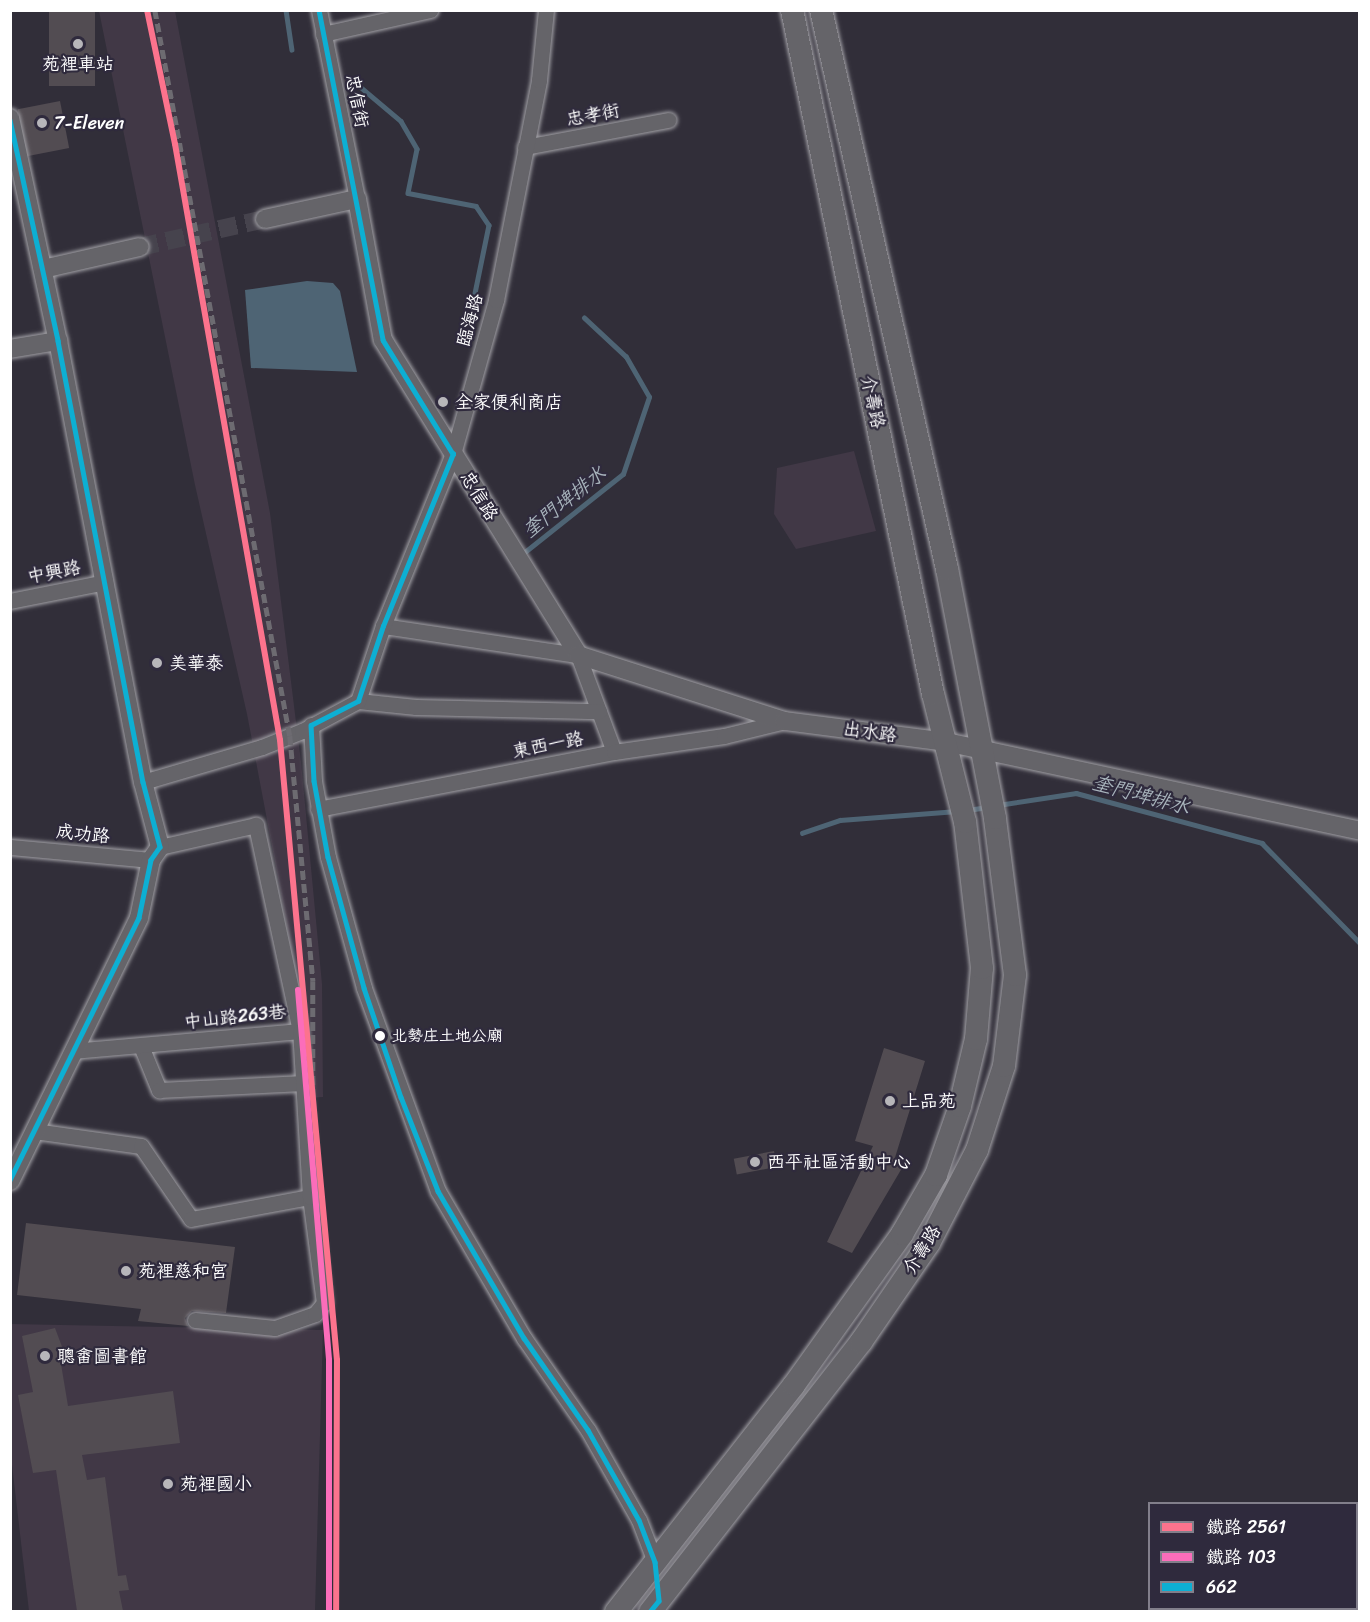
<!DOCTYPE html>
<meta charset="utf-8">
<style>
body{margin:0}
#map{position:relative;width:1370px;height:1622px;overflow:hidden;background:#312e39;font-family:Sriracha,"LXGW WenKai TC",sans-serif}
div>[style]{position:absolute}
.built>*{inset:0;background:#413846}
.water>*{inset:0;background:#4e6474}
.stream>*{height:4.5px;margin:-2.25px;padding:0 2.25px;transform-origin:2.25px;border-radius:2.25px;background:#4e6474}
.building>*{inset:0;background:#524c52;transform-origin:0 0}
.tertiary-tunnel>*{height:18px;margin-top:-9px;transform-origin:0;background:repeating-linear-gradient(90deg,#46434d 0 18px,transparent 0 27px)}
.roads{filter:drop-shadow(0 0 2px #a2a1a6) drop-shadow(0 0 2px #a2a1a6)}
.minor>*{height:15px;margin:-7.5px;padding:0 7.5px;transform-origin:7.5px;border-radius:7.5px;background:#656469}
.tertiary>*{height:18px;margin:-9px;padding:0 9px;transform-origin:9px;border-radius:9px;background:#656469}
.primary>*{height:22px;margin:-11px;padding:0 11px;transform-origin:11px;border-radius:11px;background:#656469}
.rail>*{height:4.5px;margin-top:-2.25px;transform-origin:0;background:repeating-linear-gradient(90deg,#6d6b71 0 9px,transparent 0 13.5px)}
.bus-1>*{height:4.5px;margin:-2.25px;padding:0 2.25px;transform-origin:2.25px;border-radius:2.25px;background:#0dafd3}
.rail-1>*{height:6px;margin:-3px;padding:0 3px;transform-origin:3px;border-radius:3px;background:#fc738d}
.rail-2>*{height:6px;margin:-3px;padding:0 3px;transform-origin:3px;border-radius:3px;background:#fb6dba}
.dots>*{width:16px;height:16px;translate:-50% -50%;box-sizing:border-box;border:3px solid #2f2a3d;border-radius:50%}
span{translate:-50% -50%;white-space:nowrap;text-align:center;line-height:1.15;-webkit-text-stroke:4.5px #2f2a3d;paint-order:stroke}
.bus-label{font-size:16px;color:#fff}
.left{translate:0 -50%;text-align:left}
.poi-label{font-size:18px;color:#fff}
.street-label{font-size:18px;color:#fff}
.water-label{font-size:20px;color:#a8b4bc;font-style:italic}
.frame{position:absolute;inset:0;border:12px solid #fff;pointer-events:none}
.legend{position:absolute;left:1148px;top:1502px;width:210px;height:108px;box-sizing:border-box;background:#2f2a3d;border:2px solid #827f8b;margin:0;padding:8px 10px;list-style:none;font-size:18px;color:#fff}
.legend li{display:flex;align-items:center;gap:12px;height:30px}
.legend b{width:30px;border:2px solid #827f8b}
</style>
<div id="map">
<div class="built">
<i style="clip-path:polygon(99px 11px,175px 11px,270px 513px,301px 762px,322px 984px,323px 1097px,308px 1098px,289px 936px,247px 714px,195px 485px)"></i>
<i style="clip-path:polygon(854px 451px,876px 531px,796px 549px,774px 514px,777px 468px)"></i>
<i style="clip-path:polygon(10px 1324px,323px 1330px,315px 1611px,29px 1611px,12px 1465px)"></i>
</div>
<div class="water">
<i style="clip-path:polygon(307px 281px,333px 283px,340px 291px,357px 372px,251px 368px,245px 290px)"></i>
</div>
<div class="stream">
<i style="left:286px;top:10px;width:40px;rotate:81.5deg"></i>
<i style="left:351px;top:79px;width:65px;rotate:40deg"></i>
<i style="left:401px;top:121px;width:32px;rotate:60deg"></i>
<i style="left:417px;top:149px;width:45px;rotate:101.6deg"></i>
<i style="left:408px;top:193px;width:69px;rotate:10.8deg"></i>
<i style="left:476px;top:206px;width:23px;rotate:56deg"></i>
<i style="left:489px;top:225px;width:75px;rotate:101.6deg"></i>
<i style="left:521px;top:555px;width:130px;rotate:-38.5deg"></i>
<i style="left:623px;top:474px;width:81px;rotate:-71.3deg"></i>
<i style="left:649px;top:397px;width:46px;rotate:-119.9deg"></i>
<i style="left:626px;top:357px;width:57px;rotate:-137.1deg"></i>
<i style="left:998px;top:805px;width:79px;rotate:-8.7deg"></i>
<i style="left:1076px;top:793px;width:193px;rotate:15deg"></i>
<i style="left:1262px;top:843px;width:140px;rotate:45.6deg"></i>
<i style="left:968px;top:810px;width:19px;rotate:-9deg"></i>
<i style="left:802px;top:833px;width:40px;rotate:-18.9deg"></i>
<i style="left:840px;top:820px;width:117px;rotate:-4.4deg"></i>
</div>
<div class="building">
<i style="left:49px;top:10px;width:46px;height:76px"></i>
<i style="left:60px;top:101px;width:48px;height:43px;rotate:79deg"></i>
<i style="clip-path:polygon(884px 1048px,925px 1061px,893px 1164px,902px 1168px,852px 1253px,827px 1242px,873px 1146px,855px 1141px)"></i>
<i style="left:774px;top:1151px;width:16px;height:41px;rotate:79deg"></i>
<i style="clip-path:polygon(26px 1223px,235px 1247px,226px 1313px,192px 1311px,185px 1318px,188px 1326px,138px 1321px,141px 1309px,17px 1295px)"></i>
<i style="clip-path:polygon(55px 1328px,64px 1352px,61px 1364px,68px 1406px,173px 1391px,180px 1443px,82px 1455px,87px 1480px,105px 1477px,118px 1576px,126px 1575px,129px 1590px,119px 1591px,123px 1611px,77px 1611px,56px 1470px,33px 1473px,18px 1395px,33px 1392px,22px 1336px)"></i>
</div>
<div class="tertiary-tunnel">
<i style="left:140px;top:247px;width:128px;rotate:-12.6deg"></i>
</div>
<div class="roads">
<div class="minor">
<i style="left:319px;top:10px;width:193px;rotate:78.6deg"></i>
<i style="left:323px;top:34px;width:110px;rotate:-12.6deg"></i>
<i style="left:525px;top:147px;width:146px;rotate:-10.7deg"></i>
<i style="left:10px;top:601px;width:97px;rotate:-11.3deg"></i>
<i style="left:383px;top:626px;width:197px;rotate:8.5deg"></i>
<i style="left:578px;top:655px;width:103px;rotate:69.6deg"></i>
<i style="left:358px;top:701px;width:58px;rotate:5.9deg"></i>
<i style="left:416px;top:707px;width:183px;rotate:1.3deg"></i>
<i style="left:311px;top:725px;width:56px;rotate:86.9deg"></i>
<i style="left:314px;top:781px;width:77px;rotate:79.6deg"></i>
<i style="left:328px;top:857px;width:136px;rotate:74.6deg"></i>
<i style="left:364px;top:988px;width:216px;rotate:70deg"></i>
<i style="left:438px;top:1191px;width:170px;rotate:59.7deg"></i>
<i style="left:524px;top:1338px;width:112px;rotate:55.2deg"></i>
<i style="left:588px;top:1430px;width:103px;rotate:60.5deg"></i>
<i style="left:639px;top:1520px;width:45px;rotate:69.1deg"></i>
<i style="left:143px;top:782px;width:124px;rotate:-16.4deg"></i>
<i style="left:262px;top:747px;width:43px;rotate:-21.8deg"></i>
<i style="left:302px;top:731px;width:64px;rotate:-28.2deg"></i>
<i style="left:358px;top:701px;width:79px;rotate:-71.6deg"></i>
<i style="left:383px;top:626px;width:186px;rotate:-67.9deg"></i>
<i style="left:453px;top:454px;width:160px;rotate:-74.4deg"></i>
<i style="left:496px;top:300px;width:224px;rotate:-78.9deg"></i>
<i style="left:539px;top:80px;width:70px;rotate:-84.3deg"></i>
<i style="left:318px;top:809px;width:301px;rotate:-10.9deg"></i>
<i style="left:614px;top:752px;width:111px;rotate:-8.3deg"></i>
<i style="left:724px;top:736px;width:63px;rotate:-13.8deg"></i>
<i style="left:10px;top:847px;width:142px;rotate:5.3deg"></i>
<i style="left:141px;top:1046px;width:48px;rotate:67.8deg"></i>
<i style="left:159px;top:1090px;width:145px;rotate:-2.8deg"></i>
<i style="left:72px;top:1051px;width:229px;rotate:-5deg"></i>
<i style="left:300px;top:1031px;width:211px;rotate:-102.1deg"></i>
<i style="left:256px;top:825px;width:98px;rotate:167.1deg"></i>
<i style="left:34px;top:1131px;width:108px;rotate:8deg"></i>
<i style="left:141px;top:1146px;width:88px;rotate:55.6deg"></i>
<i style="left:191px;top:1219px;width:121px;rotate:-10.5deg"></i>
<i style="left:195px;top:1320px;width:80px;rotate:5.7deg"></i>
<i style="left:275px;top:1328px;width:42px;rotate:-19.3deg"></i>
<i style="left:315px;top:1314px;width:14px;rotate:-51deg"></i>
<i style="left:324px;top:1303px;width:107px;rotate:-97.5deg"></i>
<i style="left:310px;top:1197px;width:166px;rotate:-93.4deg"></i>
</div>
<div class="tertiary">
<i style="left:10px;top:118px;width:228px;rotate:77.9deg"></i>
<i style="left:58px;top:341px;width:449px;rotate:79.1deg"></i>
<i style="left:143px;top:782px;width:67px;rotate:75.3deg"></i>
<i style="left:160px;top:847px;width:16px;rotate:125deg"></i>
<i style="left:151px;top:860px;width:59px;rotate:101.7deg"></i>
<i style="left:139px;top:918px;width:293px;rotate:116.1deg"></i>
<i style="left:265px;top:219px;width:94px;rotate:-12.3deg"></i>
<i style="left:357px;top:199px;width:143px;rotate:79.6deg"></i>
<i style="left:383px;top:340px;width:370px;rotate:58.2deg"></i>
<i style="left:578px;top:655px;width:217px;rotate:17.7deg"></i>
<i style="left:785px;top:721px;width:162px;rotate:7.4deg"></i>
<i style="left:946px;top:742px;width:423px;rotate:12.1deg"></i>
<i style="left:43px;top:269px;width:99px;rotate:-12.8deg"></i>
<i style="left:10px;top:349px;width:49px;rotate:-9.5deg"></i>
</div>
<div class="primary">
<i style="left:616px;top:1612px;width:288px;rotate:-51.9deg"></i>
<i style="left:794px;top:1385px;width:186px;rotate:-54.4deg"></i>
<i style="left:902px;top:1234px;width:68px;rotate:-60deg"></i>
<i style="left:936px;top:1175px;width:73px;rotate:-70.8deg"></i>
<i style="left:960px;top:1106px;width:69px;rotate:-76.6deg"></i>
<i style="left:976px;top:1039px;width:71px;rotate:-85.2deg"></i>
<i style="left:982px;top:968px;width:147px;rotate:-96.6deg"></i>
<i style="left:965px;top:822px;width:132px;rotate:-104deg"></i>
<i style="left:933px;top:694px;width:698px;rotate:-101.65deg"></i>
<i style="left:650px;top:1612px;width:343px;rotate:-52deg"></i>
<i style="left:861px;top:1342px;width:120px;rotate:-55.5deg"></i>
<i style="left:929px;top:1243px;width:105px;rotate:-62.7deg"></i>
<i style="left:977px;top:1150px;width:88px;rotate:-72.2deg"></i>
<i style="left:1004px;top:1066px;width:92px;rotate:-83.1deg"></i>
<i style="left:1015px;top:975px;width:158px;rotate:-97.3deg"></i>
<i style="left:995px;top:818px;width:254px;rotate:-100.9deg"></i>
<i style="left:947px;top:569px;width:573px;rotate:-102.7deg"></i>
</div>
</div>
<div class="rail">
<i style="left:155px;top:10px;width:738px;rotate:79.47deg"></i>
<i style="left:290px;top:736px;width:246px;rotate:84.6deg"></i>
<i style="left:313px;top:981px;width:119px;rotate:90deg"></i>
</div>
<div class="bus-1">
<i style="left:319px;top:10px;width:336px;rotate:79deg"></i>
<i style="left:383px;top:340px;width:134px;rotate:58.4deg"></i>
<i style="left:10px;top:120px;width:226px;rotate:77.7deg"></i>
<i style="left:58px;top:341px;width:449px;rotate:79.1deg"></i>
<i style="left:143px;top:782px;width:67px;rotate:75.3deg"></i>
<i style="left:160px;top:847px;width:16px;rotate:125deg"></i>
<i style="left:151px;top:860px;width:59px;rotate:101.7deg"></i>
<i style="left:139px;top:918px;width:292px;rotate:116.2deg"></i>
<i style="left:311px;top:725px;width:56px;rotate:86.9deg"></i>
<i style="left:314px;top:781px;width:77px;rotate:79.6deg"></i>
<i style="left:328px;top:857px;width:136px;rotate:74.6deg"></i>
<i style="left:364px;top:988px;width:115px;rotate:71.3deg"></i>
<i style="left:401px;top:1097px;width:101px;rotate:68.5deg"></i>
<i style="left:438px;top:1191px;width:170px;rotate:59.7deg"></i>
<i style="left:524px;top:1338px;width:112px;rotate:55.2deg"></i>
<i style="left:588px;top:1430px;width:103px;rotate:60.5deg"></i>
<i style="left:639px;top:1520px;width:45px;rotate:69.1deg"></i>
<i style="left:655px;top:1562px;width:39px;rotate:84deg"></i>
<i style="left:659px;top:1601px;width:14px;rotate:129deg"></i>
<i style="left:311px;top:725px;width:53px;rotate:-27.1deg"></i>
<i style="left:358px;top:701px;width:79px;rotate:-71.6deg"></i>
<i style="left:383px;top:626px;width:186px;rotate:-67.9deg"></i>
</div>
<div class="rail-1">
<i style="left:147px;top:10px;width:137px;rotate:78.2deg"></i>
<i style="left:175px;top:144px;width:605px;rotate:80.01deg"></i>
<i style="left:280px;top:740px;width:623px;rotate:84.75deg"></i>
<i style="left:337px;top:1360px;width:252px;rotate:90.2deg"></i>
</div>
<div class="rail-2">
<i style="left:298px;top:990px;width:371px;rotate:85.2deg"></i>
<i style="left:329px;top:1360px;width:252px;rotate:90deg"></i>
</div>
<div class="dots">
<i style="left:78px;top:44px;background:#b7b6ba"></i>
<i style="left:42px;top:123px;background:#b7b6ba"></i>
<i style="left:443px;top:402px;background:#b7b6ba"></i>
<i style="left:157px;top:663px;background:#b7b6ba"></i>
<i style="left:380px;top:1036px;background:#fff"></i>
<i style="left:890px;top:1101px;background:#b7b6ba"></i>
<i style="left:755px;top:1162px;background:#b7b6ba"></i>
<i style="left:126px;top:1271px;background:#b7b6ba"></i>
<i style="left:45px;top:1356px;background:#b7b6ba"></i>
<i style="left:168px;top:1484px;background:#b7b6ba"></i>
</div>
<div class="bus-label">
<span class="left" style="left:391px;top:1036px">北勢庄土地公廟</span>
</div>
<div class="poi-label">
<span style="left:78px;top:64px">苑裡車站</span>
<span class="left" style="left:54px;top:123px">7-Eleven</span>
<span class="left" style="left:455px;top:402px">全家便利商店</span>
<span class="left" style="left:169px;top:663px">美華泰</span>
<span class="left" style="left:902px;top:1101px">上品苑</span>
<span class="left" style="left:767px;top:1162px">西平社區活動中心</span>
<span class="left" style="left:138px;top:1271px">苑裡慈和宮</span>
<span class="left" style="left:57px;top:1356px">聰畬圖書館</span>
<span class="left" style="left:180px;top:1484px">苑裡國小</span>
</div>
<div class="street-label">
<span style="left:357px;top:101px;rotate:79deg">忠信街</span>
<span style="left:593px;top:115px;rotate:-11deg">忠孝街</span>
<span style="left:470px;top:320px;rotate:-75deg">臨海路</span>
<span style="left:873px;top:402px;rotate:78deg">介壽路</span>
<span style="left:479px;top:496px;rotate:58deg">忠信路</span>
<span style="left:54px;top:572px;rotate:-11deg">中興路</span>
<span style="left:870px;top:732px;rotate:8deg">出水路</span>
<span style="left:548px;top:745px;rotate:-11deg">東西一路</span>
<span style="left:83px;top:834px;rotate:6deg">成功路</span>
<span style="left:235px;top:1017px;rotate:-6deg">中山路263巷</span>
<span style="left:922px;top:1250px;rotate:-58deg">介壽路</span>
</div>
<div class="water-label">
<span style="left:564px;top:502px;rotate:-39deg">奎門埤排水</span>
<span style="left:1141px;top:795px;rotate:15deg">奎門埤排水</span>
</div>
<div class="frame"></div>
<ul class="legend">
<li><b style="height:8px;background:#fc738d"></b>鐵路 2561</li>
<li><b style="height:8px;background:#fb6dba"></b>鐵路 103</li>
<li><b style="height:8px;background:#0dafd3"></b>662</li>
</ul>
</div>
